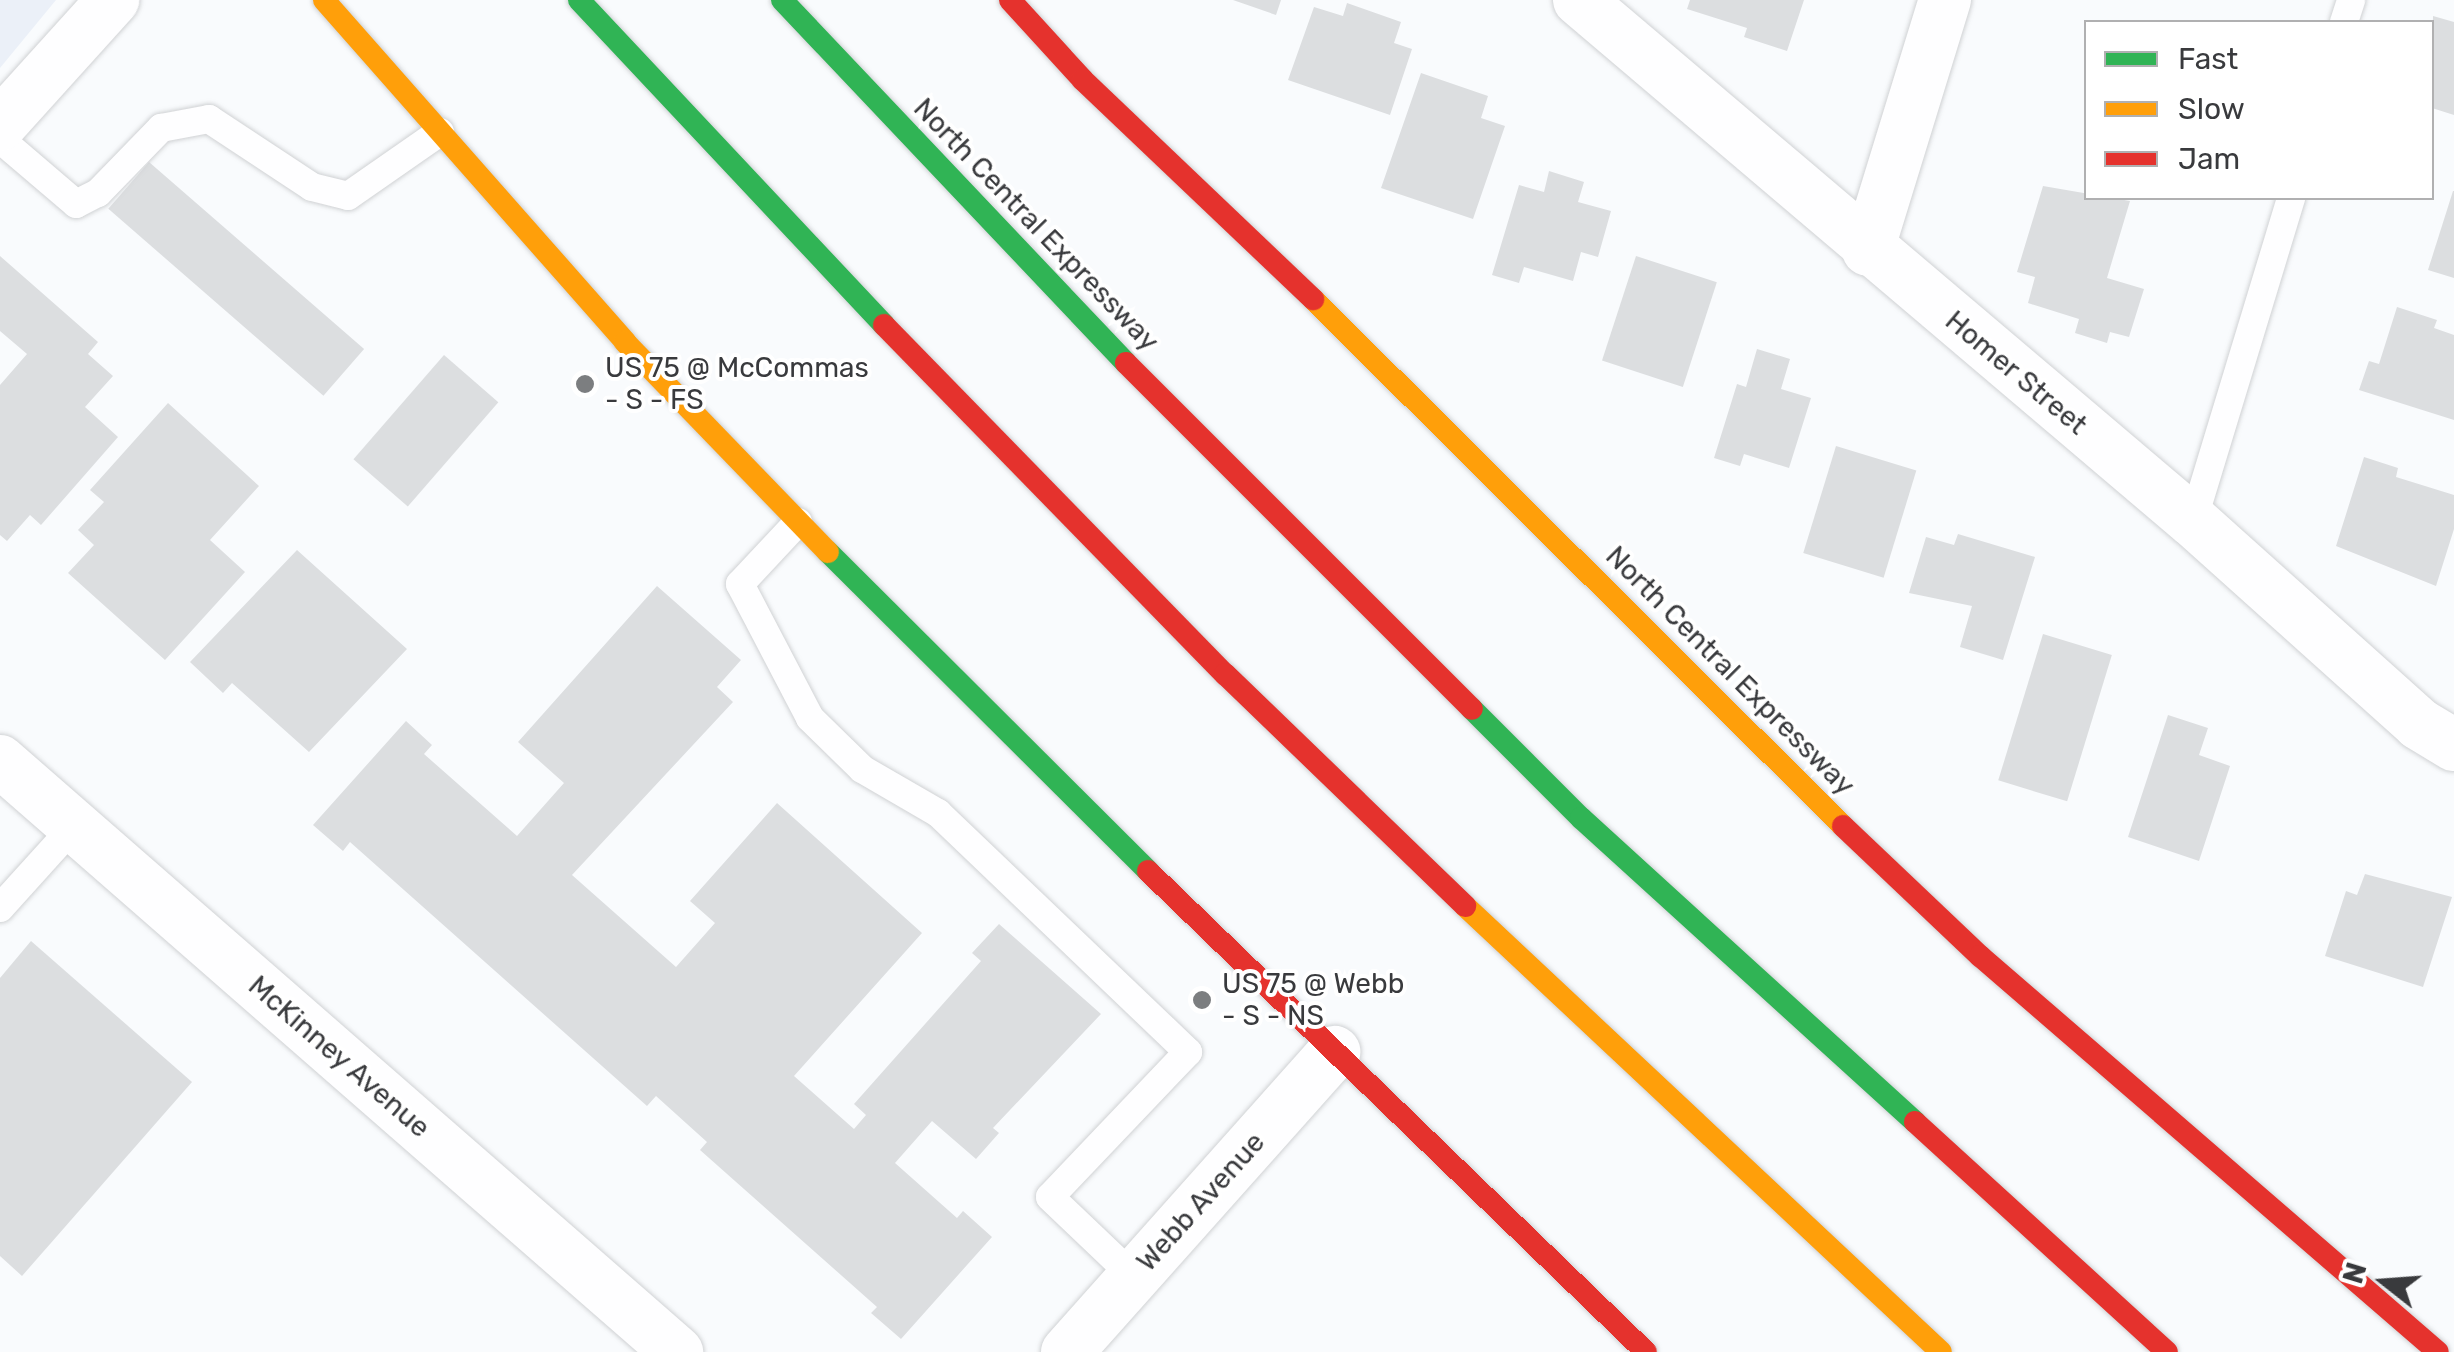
<!DOCTYPE html>
<style>
body{margin:0}
#map{position:relative;width:2454px;height:1352px;overflow:hidden;background:#f9fbfd;font-family:Rubik,sans-serif}
div>[style]{position:absolute}
.built>*{inset:0;background:#ebf0f8}
.building>*{inset:0;background:#dcdee0;transform-origin:0 0}
.roads{filter:drop-shadow(0 0 2px #d0d2d4) drop-shadow(0 0 2px #d0d2d4)}
.lane>*{height:28px;margin:-14px;padding:0 14px;transform-origin:14px;border-radius:14px;background:#fefeff}
.street>*{height:52px;margin:-26px;padding:0 26px;transform-origin:26px;border-radius:26px;background:#fefeff}
.fast>*{height:22px;margin:-11px;padding:0 11px;transform-origin:11px;border-radius:11px;background:#30b455}
.slow>*{height:22px;margin:-11px;padding:0 11px;transform-origin:11px;border-radius:11px;background:#ff9f0a}
.jam>*{height:22px;margin:-11px;padding:0 11px;transform-origin:11px;border-radius:11px;background:#e5322d}
.dots>*{width:28px;height:28px;translate:-50% -50%;box-sizing:border-box;border:5px solid #fff;border-radius:50%}
span{translate:-50% -50%;white-space:nowrap;text-align:center;line-height:1.15;-webkit-text-stroke:8px #fff;paint-order:stroke}
.street-label{font-size:28px;color:#393a3d}
.poi-label{font-size:28px;color:#393a3d}
.left{translate:0 -50%;text-align:left}
.legend{position:absolute;left:2084px;top:20px;width:350px;height:180px;box-sizing:border-box;background:#fff;border:2px solid #b0b0b1;margin:0;padding:12px 18px;list-style:none;font-size:30px;color:#393a3d}
.legend li{display:flex;align-items:center;gap:20px;height:50px}
.legend b{width:50px;border:2px solid #b0b0b1}
.north{position:absolute;left:2334px;top:1232px;width:100px;height:100px;-webkit-text-stroke:8px #fff;paint-order:stroke;rotate:287deg;font-size:28px;font-weight:700;line-height:40px;text-align:center;color:#393a3d}
.north::after{content:'';display:block;margin:auto;width:35px;height:45px;background:#393a3d;clip-path:polygon(50% 0,100% 100%,50% 72%,0 100%)}
</style>
<div id="map">
<div class="built">
<i style="clip-path:polygon(0 0,56px 0,0 68px)"></i>
</div>
<div class="building">
<i style="clip-path:polygon(1233px 0,1281px 0,1276px 15px)"></i>
<i style="clip-path:polygon(1690px 0,1804px 0,1787px 51px,1744px 37px,1747px 28px,1687px 9px)"></i>
<i style="clip-path:polygon(1347px 3px,1401px 22px,1394px 43px,1412px 49px,1390px 115px,1288px 80px,1314px 7px,1343px 16px)"></i>
<i style="clip-path:polygon(2433px 16px,2454px 22px,2454px 115px,2432px 108px)"></i>
<i style="clip-path:polygon(1421px 73px,1488px 96px,1481px 118px,1505px 126px,1473px 219px,1381px 188px)"></i>
<i style="left:149px;top:162px;width:285px;height:62px;rotate:41deg"></i>
<i style="clip-path:polygon(1549px 171px,1584px 182px,1578px 202px,1611px 211px,1598px 257px,1581px 252px,1573px 281px,1524px 267px,1519px 283px,1492px 275px,1519px 185px,1544px 192px)"></i>
<i style="clip-path:polygon(2043px 186px,2130px 201px,2107px 278px,2144px 289px,2129px 337px,2110px 332px,2107px 343px,2075px 333px,2079px 319px,2028px 303px,2035px 277px,2017px 272px)"></i>
<i style="clip-path:polygon(2453px 191px,2454px 191px,2454px 278px,2428px 270px)"></i>
<i style="clip-path:polygon(0 256px,98px 342px,88px 354px,113px 376px,85px 407px,118px 437px,41px 525px,30px 515px,7px 541px,0 535px,0 385px,27px 354px,0 331px)"></i>
<i style="left:1636px;top:256px;width:85px;height:110px;rotate:18deg"></i>
<i style="clip-path:polygon(2397px 307px,2437px 320px,2434px 328px,2454px 335px,2454px 420px,2359px 390px,2369px 361px,2379px 364px)"></i>
<i style="clip-path:polygon(1757px 349px,1790px 359px,1781px 389px,1811px 398px,1789px 468px,1744px 454px,1740px 466px,1714px 458px,1737px 384px,1746px 387px)"></i>
<i style="left:444px;top:355px;width:72px;height:138px;rotate:41deg"></i>
<i style="clip-path:polygon(168px 403px,259px 486px,210px 540px,245px 572px,165px 660px,68px 573px,94px 545px,78px 530px,104px 502px,90px 490px)"></i>
<i style="left:1836px;top:446px;width:84px;height:112px;rotate:17deg"></i>
<i style="clip-path:polygon(2364px 457px,2398px 468px,2396px 477px,2454px 495px,2454px 529px,2436px 586px,2336px 546px)"></i>
<i style="clip-path:polygon(1958px 534px,2035px 557px,2003px 660px,1960px 647px,1972px 606px,1909px 593px,1926px 537px,1954px 545px)"></i>
<i style="clip-path:polygon(297px 550px,407px 649px,309px 752px,232px 683px,223px 693px,190px 662px)"></i>
<i style="clip-path:polygon(657px 586px,741px 660px,717px 687px,733px 702px,572px 875px,676px 967px,715px 923px,690px 901px,777px 803px,922px 933px,794px 1076px,854px 1129px,866px 1115px,854px 1104px,981px 961px,972px 953px,999px 924px,1101px 1014px,993px 1128px,999px 1133px,976px 1159px,932px 1121px,895px 1163px,957px 1218px,963px 1211px,992px 1237px,901px 1339px,871px 1313px,877px 1307px,700px 1150px,707px 1142px,656px 1096px,647px 1106px,350px 842px,343px 851px,313px 825px,406px 721px,432px 745px,424px 754px,517px 836px,564px 783px,518px 742px)"></i>
<i style="left:2043px;top:634px;width:72px;height:153px;rotate:17deg"></i>
<i style="clip-path:polygon(2168px 715px,2208px 728px,2199px 755px,2230px 766px,2199px 861px,2128px 837px)"></i>
<i style="clip-path:polygon(2365px 874px,2452px 897px,2423px 987px,2325px 956px,2346px 891px,2357px 895px)"></i>
<i style="clip-path:polygon(31px 941px,192px 1082px,22px 1276px,0 1256px,0 978px)"></i>
</div>
<div class="roads">
<div class="lane">
<i style="left:2344px;top:22px;width:23px;rotate:-72deg"></i>
<i style="left:0;top:139px;width:100px;rotate:40.5deg"></i>
<i style="left:76px;top:204px;width:25px;rotate:-27deg"></i>
<i style="left:98px;top:193px;width:91px;rotate:-45.9deg"></i>
<i style="left:161px;top:128px;width:49px;rotate:-10.6deg"></i>
<i style="left:209px;top:119px;width:123px;rotate:33.4deg"></i>
<i style="left:312px;top:187px;width:37px;rotate:14deg"></i>
<i style="left:348px;top:196px;width:112px;rotate:-34.8deg"></i>
<i style="left:2193px;top:521px;width:338px;rotate:-73.1deg"></i>
<i style="left:798px;top:522px;width:85px;rotate:133.1deg"></i>
<i style="left:740px;top:584px;width:151px;rotate:62.4deg"></i>
<i style="left:810px;top:718px;width:73px;rotate:44.4deg"></i>
<i style="left:862px;top:769px;width:88px;rotate:30.1deg"></i>
<i style="left:938px;top:813px;width:346px;rotate:43.7deg"></i>
<i style="left:1188px;top:1052px;width:200px;rotate:133.6deg"></i>
<i style="left:1050px;top:1197px;width:116px;rotate:43.6deg"></i>
<i style="left:0;top:908px;width:110px;rotate:-47.9deg"></i>
</div>
<div class="street">
<i style="left:1579px;top:0;width:805px;rotate:40.32deg"></i>
<i style="left:2193px;top:521px;width:304px;rotate:41.9deg"></i>
<i style="left:2419px;top:724px;width:41px;rotate:31deg"></i>
<i style="left:0;top:125px;width:169px;rotate:-47.9deg"></i>
<i style="left:1868px;top:250px;width:262px;rotate:-72.9deg"></i>
<i style="left:0;top:761px;width:899px;rotate:41.12deg"></i>
<i style="left:1067px;top:1352px;width:402px;rotate:-48.3deg"></i>
</div>
<div class="fast">
<i style="left:579px;top:0;width:446px;rotate:46.8deg"></i>
<i style="left:782px;top:0;width:500px;rotate:46.54deg"></i>
<i style="left:828px;top:552px;width:452px;rotate:44.9deg"></i>
<i style="left:1472px;top:709px;width:154px;rotate:45deg"></i>
<i style="left:1581px;top:818px;width:452px;rotate:42.3deg"></i>
</div>
<div class="slow">
<i style="left:324px;top:0;width:456px;rotate:48.6deg"></i>
<i style="left:625px;top:342px;width:292px;rotate:46deg"></i>
<i style="left:1313px;top:299px;width:747px;rotate:44.84deg"></i>
<i style="left:1465px;top:906px;width:652px;rotate:43.14deg"></i>
</div>
<div class="jam">
<i style="left:1010px;top:0;width:108px;rotate:47.6deg"></i>
<i style="left:1083px;top:80px;width:318px;rotate:43.6deg"></i>
<i style="left:884px;top:325px;width:488px;rotate:45.7deg"></i>
<i style="left:1225px;top:674px;width:334px;rotate:44deg"></i>
<i style="left:1126px;top:363px;width:489px;rotate:45deg"></i>
<i style="left:1843px;top:826px;width:189px;rotate:43.5deg"></i>
<i style="left:1980px;top:956px;width:605px;rotate:40.85deg"></i>
<i style="left:1148px;top:871px;width:692px;rotate:44.01deg"></i>
<i style="left:1915px;top:1122px;width:341px;rotate:42.4deg"></i>
</div>
</div>
<div class="dots">
<i style="left:585px;top:384px;background:#7c7e80"></i>
<i style="left:1202px;top:1000px;background:#7c7e80"></i>
</div>
<div class="street-label">
<span style="left:1036px;top:225px;rotate:46deg">North Central Expressway</span>
<span style="left:2016px;top:373px;rotate:40deg">Homer Street</span>
<span style="left:1730px;top:671px;rotate:45deg">North Central Expressway</span>
<span style="left:339px;top:1057px;rotate:41deg">McKinney Avenue</span>
<span style="left:1201px;top:1202px;rotate:-48deg">Webb Avenue</span>
</div>
<div class="poi-label">
<span class="left" style="left:605px;top:384px">US 75 @ McCommas<br>- S - FS</span>
<span class="left" style="left:1222px;top:1000px">US 75 @ Webb<br>- S - NS</span>
</div>
<ul class="legend">
<li><b style="height:12px;background:#30b455"></b>Fast</li>
<li><b style="height:12px;background:#ff9f0a"></b>Slow</li>
<li><b style="height:12px;background:#e5322d"></b>Jam</li>
</ul>
<div class="north">N</div>
</div>
